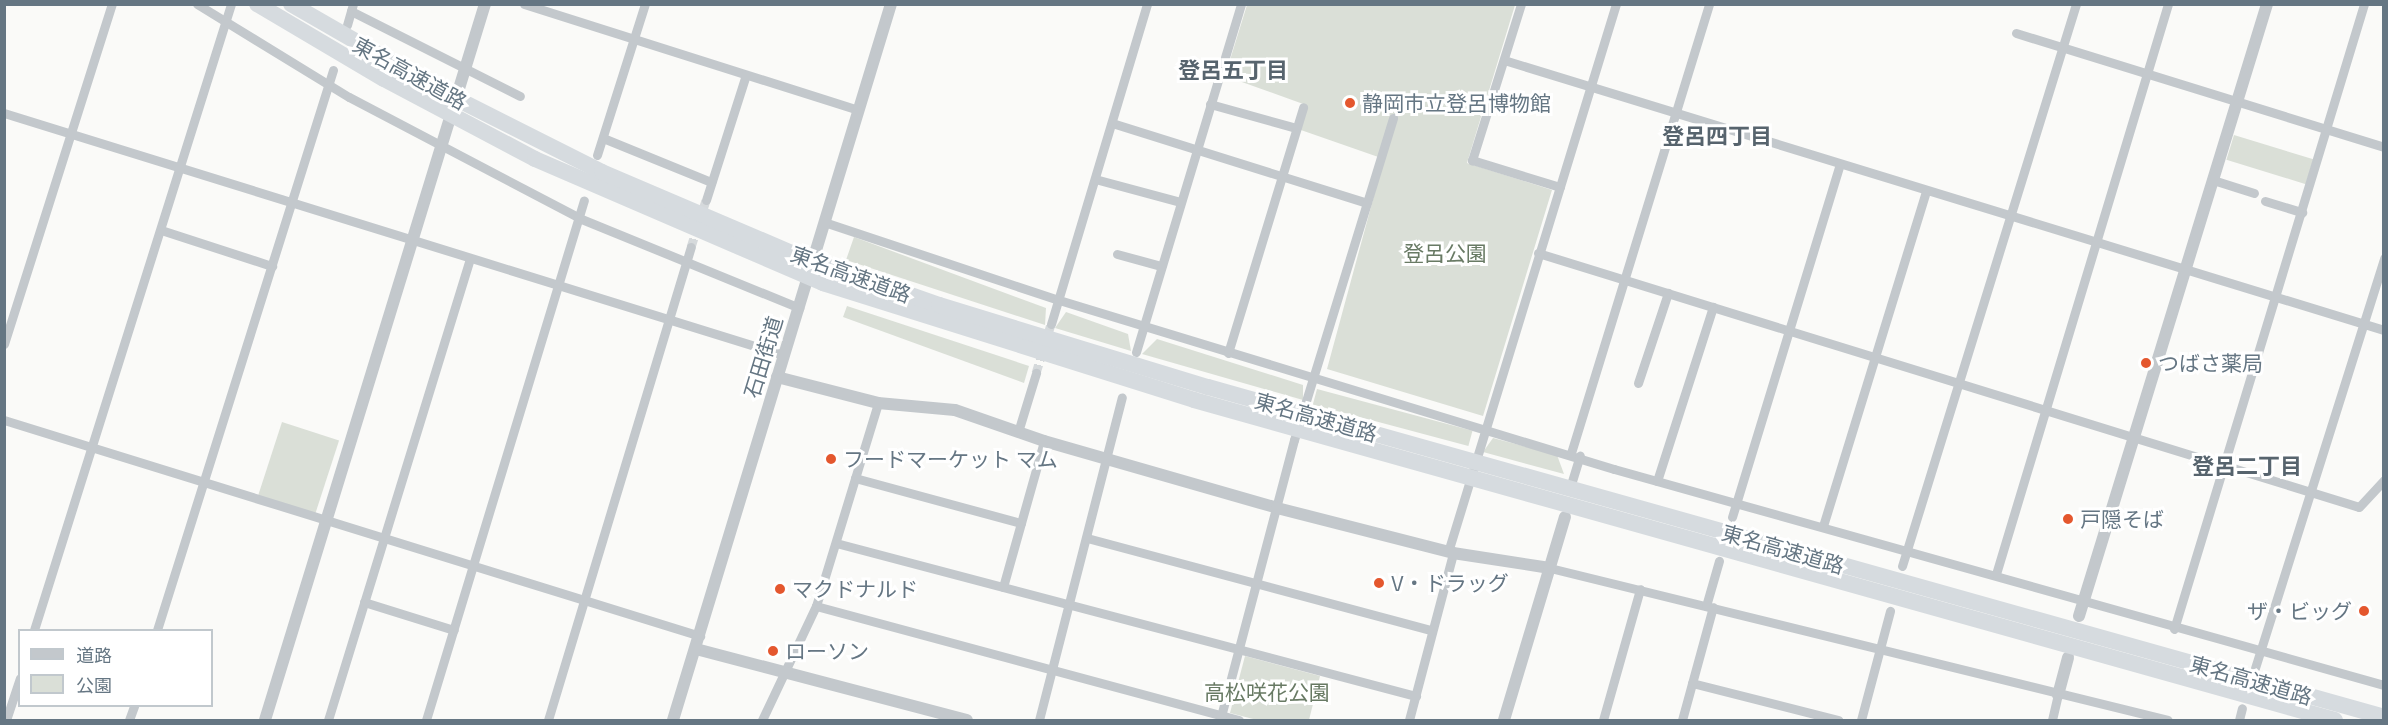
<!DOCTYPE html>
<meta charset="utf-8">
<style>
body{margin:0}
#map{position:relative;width:2388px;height:725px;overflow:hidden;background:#fafaf8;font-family:"Exo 2","Noto Sans JP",sans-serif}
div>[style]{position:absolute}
.green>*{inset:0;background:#dadfd7;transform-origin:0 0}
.minor-tunnel>*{height:9px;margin-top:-4.5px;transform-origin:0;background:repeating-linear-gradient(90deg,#d5d9db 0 9px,transparent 0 13.5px)}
.minor>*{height:9px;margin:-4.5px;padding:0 4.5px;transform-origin:4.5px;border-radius:4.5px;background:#c3c8cc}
.tertiary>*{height:12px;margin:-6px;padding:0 6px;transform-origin:6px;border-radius:6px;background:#c3c8cc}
.motorway>*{height:16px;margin:-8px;padding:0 8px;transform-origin:8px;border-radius:8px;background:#d6dbdf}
.dots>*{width:16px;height:16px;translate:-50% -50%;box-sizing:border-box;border:3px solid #fff;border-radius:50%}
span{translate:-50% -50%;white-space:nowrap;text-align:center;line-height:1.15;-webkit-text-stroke:6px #fff;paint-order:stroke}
.street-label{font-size:21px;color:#657683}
.poi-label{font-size:21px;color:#657683}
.left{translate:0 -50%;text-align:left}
.right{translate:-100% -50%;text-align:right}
.park-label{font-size:21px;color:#687a64}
.neighbourhood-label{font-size:22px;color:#57646e;font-weight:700}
.frame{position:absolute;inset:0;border:6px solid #657683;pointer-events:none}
.legend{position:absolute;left:18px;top:629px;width:195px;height:78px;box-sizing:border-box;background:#fff;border:2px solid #c1c8cd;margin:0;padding:8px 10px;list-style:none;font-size:18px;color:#657683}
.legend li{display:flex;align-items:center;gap:12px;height:30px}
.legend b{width:30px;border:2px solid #c1c8cd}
</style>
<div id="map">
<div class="green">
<i style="clip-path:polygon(1247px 5px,1515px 5px,1467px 163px,1552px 190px,1483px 416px,1327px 369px,1384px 159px,1298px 129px,1306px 105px,1225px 76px)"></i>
<i style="left:2234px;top:135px;width:83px;height:26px;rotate:17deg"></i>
<i style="clip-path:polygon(854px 237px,1046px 308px,1045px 325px,846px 260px)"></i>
<i style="clip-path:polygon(847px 306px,1029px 366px,1024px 383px,843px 317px)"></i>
<i style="clip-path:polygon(1066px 312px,1128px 334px,1131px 351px,1055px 328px)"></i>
<i style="clip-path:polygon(1157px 339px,1303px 385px,1303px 400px,1142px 354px)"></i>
<i style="left:1317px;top:389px;width:161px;height:16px;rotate:15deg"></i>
<i style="left:282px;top:422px;width:60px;height:77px;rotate:18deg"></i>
<i style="clip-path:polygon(1493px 438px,1557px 455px,1564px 474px,1483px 452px)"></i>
<i style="clip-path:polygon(1245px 656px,1320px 676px,1309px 720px,1257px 720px,1230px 713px)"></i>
</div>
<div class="minor-tunnel">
<i style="left:691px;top:247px;width:49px;rotate:-72.3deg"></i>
<i style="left:1036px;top:373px;width:51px;rotate:-73deg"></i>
</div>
<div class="minor">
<i style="left:197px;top:4px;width:178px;rotate:31.5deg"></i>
<i style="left:349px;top:97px;width:260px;rotate:27.7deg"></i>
<i style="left:579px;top:218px;width:238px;rotate:22.2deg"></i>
<i style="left:524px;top:4px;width:350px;rotate:17.6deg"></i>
<i style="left:1521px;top:4px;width:164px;rotate:107.4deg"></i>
<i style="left:1472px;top:160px;width:92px;rotate:17.1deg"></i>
<i style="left:351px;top:11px;width:189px;rotate:26.7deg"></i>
<i style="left:347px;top:25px;width:22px;rotate:-74deg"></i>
<i style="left:2016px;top:33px;width:385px;rotate:17.2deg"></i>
<i style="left:1504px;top:60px;width:920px;rotate:17.06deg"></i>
<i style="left:1210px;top:104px;width:89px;rotate:15.6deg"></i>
<i style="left:4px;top:113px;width:817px;rotate:17.24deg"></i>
<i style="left:1112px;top:123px;width:267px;rotate:17.4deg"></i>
<i style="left:603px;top:138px;width:117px;rotate:22.2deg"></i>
<i style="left:597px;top:155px;width:158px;rotate:-72.4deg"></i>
<i style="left:1095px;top:179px;width:88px;rotate:15.1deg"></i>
<i style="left:2213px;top:180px;width:43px;rotate:17.6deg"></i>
<i style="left:706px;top:200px;width:131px;rotate:-72.3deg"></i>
<i style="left:2265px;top:201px;width:39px;rotate:17deg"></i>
<i style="left:824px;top:222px;width:248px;rotate:18.4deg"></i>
<i style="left:1059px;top:300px;width:580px;rotate:16.94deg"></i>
<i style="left:1614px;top:469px;width:800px;rotate:15.67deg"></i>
<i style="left:161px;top:230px;width:117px;rotate:18deg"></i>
<i style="left:1538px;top:253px;width:859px;rotate:17.19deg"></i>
<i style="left:2359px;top:507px;width:37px;rotate:-47deg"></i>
<i style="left:1117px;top:254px;width:46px;rotate:15.3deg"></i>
<i style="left:1051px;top:324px;width:334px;rotate:-73.3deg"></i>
<i style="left:4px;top:344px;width:357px;rotate:-72.4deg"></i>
<i style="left:1136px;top:352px;width:363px;rotate:-73.2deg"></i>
<i style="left:1228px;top:353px;width:257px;rotate:-73deg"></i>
<i style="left:1638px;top:383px;width:95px;rotate:-71.6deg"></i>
<i style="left:4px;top:420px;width:729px;rotate:17.24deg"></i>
<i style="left:1018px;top:432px;width:62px;rotate:-73deg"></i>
<i style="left:1571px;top:453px;width:470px;rotate:-72.9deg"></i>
<i style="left:855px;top:478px;width:172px;rotate:15.2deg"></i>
<i style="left:1657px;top:481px;width:183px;rotate:-72.2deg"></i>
<i style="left:1569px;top:491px;width:37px;rotate:-73deg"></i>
<i style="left:1732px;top:517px;width:367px;rotate:-73deg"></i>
<i style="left:1823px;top:526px;width:350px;rotate:-72.9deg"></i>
<i style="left:1087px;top:538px;width:356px;rotate:15deg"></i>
<i style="left:836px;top:543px;width:600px;rotate:14.78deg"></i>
<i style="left:1448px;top:552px;width:573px;rotate:-72.96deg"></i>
<i style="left:1902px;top:566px;width:588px;rotate:-72.8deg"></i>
<i style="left:1550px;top:568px;width:636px;rotate:13.82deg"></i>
<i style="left:1996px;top:574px;width:595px;rotate:-73.21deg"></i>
<i style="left:1003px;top:587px;width:152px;rotate:-74.3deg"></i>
<i style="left:364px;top:602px;width:94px;rotate:17.3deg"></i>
<i style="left:816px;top:606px;width:438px;rotate:15.1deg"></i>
<i style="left:1706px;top:606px;width:47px;rotate:-73.9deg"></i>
<i style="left:2174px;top:629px;width:653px;rotate:-73.09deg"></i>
<i style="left:34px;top:630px;width:656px;rotate:-72.53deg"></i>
<i style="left:157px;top:630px;width:587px;rotate:-72.55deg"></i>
<i style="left:2255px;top:668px;width:430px;rotate:-72.5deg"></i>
<i style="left:1692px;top:683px;width:151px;rotate:14.2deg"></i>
<i style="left:6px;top:720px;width:44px;rotate:-71.6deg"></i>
<i style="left:129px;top:720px;width:15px;rotate:-70deg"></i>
<i style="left:328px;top:720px;width:480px;rotate:-72.9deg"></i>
<i style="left:426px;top:720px;width:543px;rotate:-73.1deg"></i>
<i style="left:548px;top:720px;width:494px;rotate:-73.2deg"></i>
<i style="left:762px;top:720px;width:126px;rotate:-64.7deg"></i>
<i style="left:816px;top:606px;width:212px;rotate:-73deg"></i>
<i style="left:1039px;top:720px;width:333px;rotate:-75.6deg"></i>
<i style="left:1220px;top:720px;width:290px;rotate:-75.2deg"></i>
<i style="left:1294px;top:440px;width:337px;rotate:-72.9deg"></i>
<i style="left:1409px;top:720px;width:173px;rotate:-75.2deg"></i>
<i style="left:1603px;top:720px;width:136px;rotate:-74.2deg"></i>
<i style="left:1682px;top:720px;width:117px;rotate:-74.7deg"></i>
<i style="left:1861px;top:720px;width:113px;rotate:-75.1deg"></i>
<i style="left:2052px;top:720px;width:26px;rotate:-77deg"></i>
<i style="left:2239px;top:720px;width:12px;rotate:-76deg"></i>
</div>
<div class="tertiary">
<i style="left:777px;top:377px;width:104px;rotate:14.4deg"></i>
<i style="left:878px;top:403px;width:77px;rotate:5.2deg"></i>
<i style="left:955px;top:410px;width:94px;rotate:19.2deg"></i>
<i style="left:1044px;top:441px;width:242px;rotate:16deg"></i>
<i style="left:1277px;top:508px;width:182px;rotate:14.3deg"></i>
<i style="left:1453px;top:553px;width:98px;rotate:8.8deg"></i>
<i style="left:2079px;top:616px;width:640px;rotate:-72.92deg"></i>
<i style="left:696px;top:649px;width:280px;rotate:14.7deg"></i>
<i style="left:2058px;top:695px;width:39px;rotate:-75deg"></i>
<i style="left:265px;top:720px;width:749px;rotate:-72.92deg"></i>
<i style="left:673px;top:720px;width:748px;rotate:-73.07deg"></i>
<i style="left:1504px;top:720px;width:212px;rotate:-73.3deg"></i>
</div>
<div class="motorway">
<i style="left:257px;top:4px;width:147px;rotate:30.6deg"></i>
<i style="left:384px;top:79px;width:171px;rotate:27.9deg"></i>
<i style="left:535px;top:159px;width:314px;rotate:23.3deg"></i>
<i style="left:823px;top:283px;width:389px;rotate:17.5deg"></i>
<i style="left:1194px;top:400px;width:1185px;rotate:15.67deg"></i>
<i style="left:291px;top:4px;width:182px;rotate:29.9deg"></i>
<i style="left:449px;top:95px;width:171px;rotate:26.7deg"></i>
<i style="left:602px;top:172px;width:209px;rotate:23.1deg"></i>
<i style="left:794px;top:254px;width:154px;rotate:19.4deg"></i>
<i style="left:939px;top:305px;width:281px;rotate:17deg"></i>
<i style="left:1208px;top:387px;width:1221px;rotate:15.67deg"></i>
</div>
<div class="dots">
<i style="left:1350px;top:103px;background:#e4572e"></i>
<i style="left:2146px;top:363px;background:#e4572e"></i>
<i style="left:831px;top:459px;background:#e4572e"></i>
<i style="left:2068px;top:519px;background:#e4572e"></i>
<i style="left:1379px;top:583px;background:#e4572e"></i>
<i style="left:780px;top:589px;background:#e4572e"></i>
<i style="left:2364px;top:611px;background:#e4572e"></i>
<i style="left:773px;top:651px;background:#e4572e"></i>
</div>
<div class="street-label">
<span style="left:410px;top:73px;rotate:29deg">東名高速道路</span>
<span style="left:851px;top:274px;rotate:20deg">東名高速道路</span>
<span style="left:763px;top:357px;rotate:-73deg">石田街道</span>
<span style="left:1316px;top:417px;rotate:16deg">東名高速道路</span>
<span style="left:1783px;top:549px;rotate:16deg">東名高速道路</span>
<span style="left:2251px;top:680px;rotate:16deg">東名高速道路</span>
</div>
<div class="poi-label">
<span class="left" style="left:1362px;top:103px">静岡市立登呂博物館</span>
<span class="left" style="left:2158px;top:363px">つばさ薬局</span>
<span class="left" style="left:843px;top:459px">フードマーケット マム</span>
<span class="left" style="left:2080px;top:519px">戸隠そば</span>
<span class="left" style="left:1391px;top:583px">V・ドラッグ</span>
<span class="left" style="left:792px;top:589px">マクドナルド</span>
<span class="right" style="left:2352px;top:611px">ザ・ビッグ</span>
<span class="left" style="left:785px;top:651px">ローソン</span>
</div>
<div class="park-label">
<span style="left:1445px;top:253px">登呂公園</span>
<span style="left:1267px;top:692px">高松咲花公園</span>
</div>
<div class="neighbourhood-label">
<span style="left:1233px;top:70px">登呂五丁目</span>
<span style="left:1717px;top:136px">登呂四丁目</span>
<span style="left:2247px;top:466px">登呂二丁目</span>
</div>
<div class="frame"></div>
<ul class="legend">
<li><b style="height:8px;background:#c3c8cc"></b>道路</li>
<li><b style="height:16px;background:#dadfd7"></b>公園</li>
</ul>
</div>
